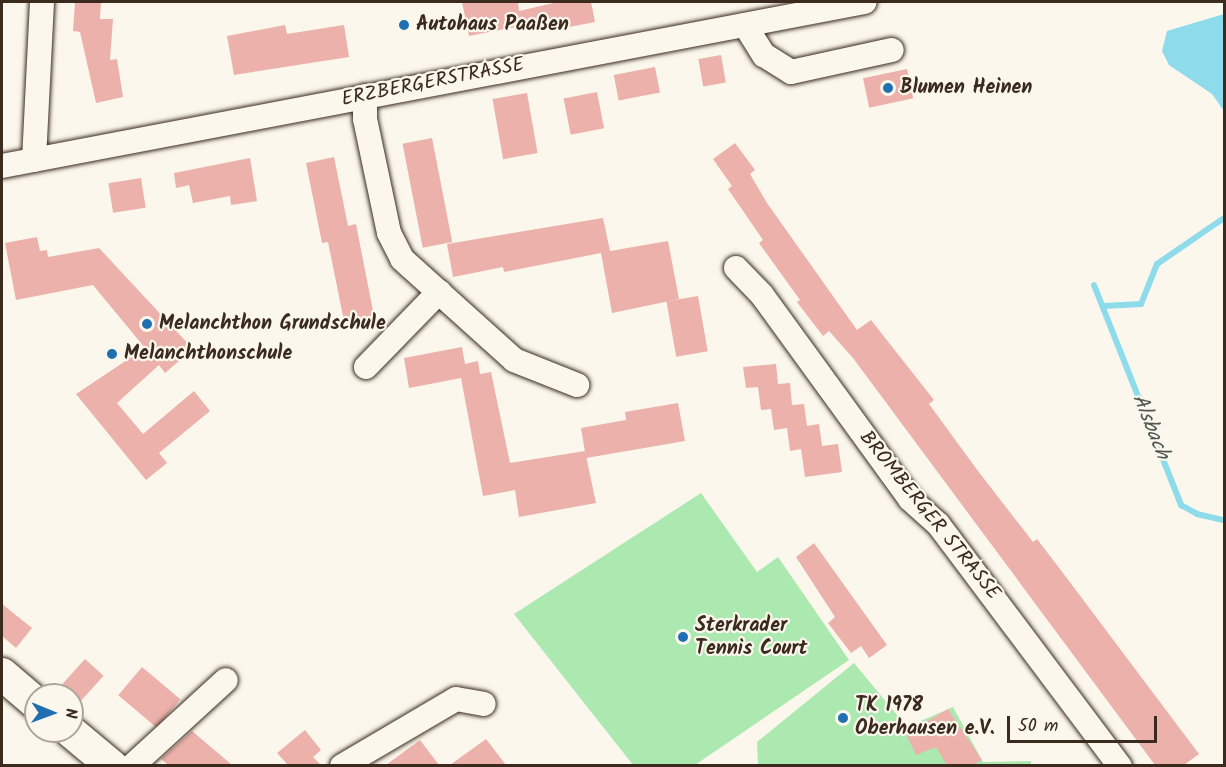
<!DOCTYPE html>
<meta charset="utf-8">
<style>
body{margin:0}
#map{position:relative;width:1226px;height:767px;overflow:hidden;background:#fbf7ec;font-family:Kalam,sans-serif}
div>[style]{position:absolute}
.green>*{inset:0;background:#abe9b1}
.water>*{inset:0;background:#8ddbeb}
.stream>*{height:6px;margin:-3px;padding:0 3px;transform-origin:3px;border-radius:3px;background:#8ddbeb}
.building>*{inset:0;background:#ecb1aa;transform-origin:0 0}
.roads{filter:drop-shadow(0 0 2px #3b2a1e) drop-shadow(0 0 2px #3b2a1e)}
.minor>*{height:24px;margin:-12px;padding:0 12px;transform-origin:12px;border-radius:12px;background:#fbf7ec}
.major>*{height:32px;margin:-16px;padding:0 16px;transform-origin:16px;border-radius:16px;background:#fbf7ec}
.dots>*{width:16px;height:16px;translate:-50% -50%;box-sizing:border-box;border:3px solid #fbf7ec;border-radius:50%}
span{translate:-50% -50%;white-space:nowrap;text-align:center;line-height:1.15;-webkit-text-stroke:4.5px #fbf7ec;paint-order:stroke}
.poi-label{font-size:20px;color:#3b2a1e;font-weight:700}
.left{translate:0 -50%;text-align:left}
.street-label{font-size:20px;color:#3b2a1e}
.water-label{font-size:21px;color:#505651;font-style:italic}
.frame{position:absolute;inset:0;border:3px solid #3b2a1e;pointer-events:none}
.north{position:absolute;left:24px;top:683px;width:60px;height:60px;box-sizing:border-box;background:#fbf7ec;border:2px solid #aea59a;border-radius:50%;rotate:91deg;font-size:16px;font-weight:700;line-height:24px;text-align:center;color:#3b2a1e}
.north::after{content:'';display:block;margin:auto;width:21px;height:27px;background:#1f6fb2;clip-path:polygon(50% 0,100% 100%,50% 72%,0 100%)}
.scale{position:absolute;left:1007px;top:716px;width:150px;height:27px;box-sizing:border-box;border:3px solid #3b2a1e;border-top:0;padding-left:8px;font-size:18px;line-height:21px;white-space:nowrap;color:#3b2a1e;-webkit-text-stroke:4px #fbf7ec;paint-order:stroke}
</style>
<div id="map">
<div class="green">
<i style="clip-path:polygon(701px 493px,757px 572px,778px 557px,849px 660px,695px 765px,633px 765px,514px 614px)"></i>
<i style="clip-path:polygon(854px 663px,907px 727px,953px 707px,983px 762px,1031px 761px,1031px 765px,758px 765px,757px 742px)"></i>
</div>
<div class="water">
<i style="clip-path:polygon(1224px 14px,1224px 111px,1212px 94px,1169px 65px,1162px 51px,1167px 31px)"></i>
</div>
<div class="stream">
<i style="left:1094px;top:285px;width:237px;rotate:68.4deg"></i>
<i style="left:1181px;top:505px;width:18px;rotate:29deg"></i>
<i style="left:1197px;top:514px;width:28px;rotate:13deg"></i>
<i style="left:1103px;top:306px;width:38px;rotate:-3deg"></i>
<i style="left:1141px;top:304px;width:43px;rotate:-68.2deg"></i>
<i style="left:1157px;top:264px;width:81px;rotate:-34.5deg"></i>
</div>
<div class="building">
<i style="clip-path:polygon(75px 2px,101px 2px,100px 19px,113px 19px,110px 60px,117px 59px,123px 97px,96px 103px,80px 32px,73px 31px)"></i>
<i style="clip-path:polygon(462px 2px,518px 2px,519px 11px,558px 2px,591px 2px,595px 22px,548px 31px,546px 21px,469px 36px)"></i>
<i style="clip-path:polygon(285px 25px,287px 34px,344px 25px,349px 57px,234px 75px,227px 36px)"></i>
<i style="left:721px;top:55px;width:28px;height:23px;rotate:80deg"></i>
<i style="left:655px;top:67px;width:26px;height:42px;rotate:79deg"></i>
<i style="left:907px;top:69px;width:30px;height:45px;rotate:78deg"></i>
<i style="left:597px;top:92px;width:37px;height:34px;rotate:79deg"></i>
<i style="left:527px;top:93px;width:61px;height:35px;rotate:80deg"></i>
<i style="left:432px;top:138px;width:106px;height:30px;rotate:79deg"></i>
<i style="clip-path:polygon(735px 143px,755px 170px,750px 174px,767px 203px,857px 330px,871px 320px,934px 400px,929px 404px,978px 471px,1033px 542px,1037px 539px,1063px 573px,1199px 754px,1184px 765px,1155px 765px,853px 358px,829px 331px,823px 336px,797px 302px,800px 300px,759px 243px,763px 240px,728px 189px,732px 186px,713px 159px)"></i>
<i style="clip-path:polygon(334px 157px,348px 226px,356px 224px,374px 316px,344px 321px,328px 242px,322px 243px,306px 163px)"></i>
<i style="clip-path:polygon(250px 158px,257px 201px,231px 205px,230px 196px,193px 203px,189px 185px,176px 188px,174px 173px)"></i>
<i style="left:141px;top:178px;width:30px;height:33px;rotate:81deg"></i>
<i style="clip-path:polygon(603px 218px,610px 251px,668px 241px,679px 299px,612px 313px,601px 253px,504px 272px,503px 267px,453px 277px,447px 244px)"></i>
<i style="clip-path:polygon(37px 237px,40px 251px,47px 250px,48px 257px,99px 248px,193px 349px,165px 373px,159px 365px,117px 403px,143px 434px,194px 391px,210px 411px,159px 453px,167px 463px,146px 480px,76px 394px,145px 348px,93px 285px,16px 300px,5px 243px)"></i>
<i style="left:698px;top:296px;width:56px;height:32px;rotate:80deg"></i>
<i style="clip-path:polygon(462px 347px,465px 364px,478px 361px,480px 374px,491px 372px,510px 463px,585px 451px,596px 503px,519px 517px,515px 490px,483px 496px,461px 378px,409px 388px,404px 358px)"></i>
<i style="clip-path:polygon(776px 364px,778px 384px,790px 383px,792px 405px,804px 404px,807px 426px,819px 424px,822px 446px,838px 444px,842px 472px,805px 477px,801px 449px,790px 451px,787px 428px,774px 430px,771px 409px,761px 410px,758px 387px,746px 388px,743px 367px)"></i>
<i style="clip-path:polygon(678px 403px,685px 441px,586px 458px,581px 428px,626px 420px,625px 412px)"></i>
<i style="clip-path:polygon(814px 543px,887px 645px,869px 658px,861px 646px,851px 653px,828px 623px,835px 617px,796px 557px)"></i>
<i style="clip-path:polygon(2px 604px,32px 628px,16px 648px,2px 636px)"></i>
<i style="left:85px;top:659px;width:25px;height:34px;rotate:42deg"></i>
<i style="left:142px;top:667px;width:50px;height:37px;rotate:40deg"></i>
<i style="clip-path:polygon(948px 709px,982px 760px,973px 765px,947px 765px,936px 747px,916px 755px,906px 734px)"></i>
<i style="clip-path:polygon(305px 730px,321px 750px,313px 757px,321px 765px,288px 765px,277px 753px)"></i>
<i style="clip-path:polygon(192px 731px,232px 765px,168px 765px,161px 759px)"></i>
<i style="clip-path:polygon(486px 739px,506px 765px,450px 765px)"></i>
<i style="clip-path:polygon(420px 740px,439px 765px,386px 765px,405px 751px)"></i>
</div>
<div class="roads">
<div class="minor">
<i style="left:745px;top:25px;width:36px;rotate:58deg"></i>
<i style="left:764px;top:55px;width:32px;rotate:32deg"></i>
<i style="left:791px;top:72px;width:103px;rotate:-12.3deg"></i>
<i style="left:365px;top:96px;width:23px;rotate:90deg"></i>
<i style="left:365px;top:119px;width:116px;rotate:78.1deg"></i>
<i style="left:389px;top:233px;width:29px;rotate:63deg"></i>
<i style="left:402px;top:259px;width:151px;rotate:42deg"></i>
<i style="left:514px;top:360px;width:68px;rotate:21.6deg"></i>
<i style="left:34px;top:160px;width:158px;rotate:-87.1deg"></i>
<i style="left:2px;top:166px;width:878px;rotate:-10.76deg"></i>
<i style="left:736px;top:268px;width:37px;rotate:46deg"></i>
<i style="left:762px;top:295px;width:252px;rotate:54deg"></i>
<i style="left:910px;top:499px;width:38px;rotate:42deg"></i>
<i style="left:938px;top:524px;width:303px;rotate:53.1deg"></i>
<i style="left:366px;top:367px;width:105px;rotate:-45.8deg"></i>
<i style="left:132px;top:766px;width:127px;rotate:-42.5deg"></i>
<i style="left:342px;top:766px;width:132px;rotate:-30.4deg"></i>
<i style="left:456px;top:699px;width:28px;rotate:10deg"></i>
</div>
<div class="major">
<i style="left:2px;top:674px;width:45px;rotate:40.5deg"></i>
<i style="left:70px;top:731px;width:55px;rotate:39.8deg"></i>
</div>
</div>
<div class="dots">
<i style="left:404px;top:25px;background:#1f6fb2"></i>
<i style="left:888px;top:88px;background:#1f6fb2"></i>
<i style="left:147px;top:324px;background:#1f6fb2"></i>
<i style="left:112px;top:354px;background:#1f6fb2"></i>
<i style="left:683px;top:637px;background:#1f6fb2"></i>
<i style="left:843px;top:718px;background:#1f6fb2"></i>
</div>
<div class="poi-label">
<span class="left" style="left:416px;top:25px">Autohaus Paaßen</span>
<span class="left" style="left:900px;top:88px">Blumen Heinen</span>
<span class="left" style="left:159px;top:324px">Melanchthon Grundschule</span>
<span class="left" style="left:124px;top:354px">Melanchthonschule</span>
<span class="left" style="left:695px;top:638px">Sterkrader<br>Tennis Court</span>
<span class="left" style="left:855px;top:718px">TK 1978<br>Oberhausen e.V.</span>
</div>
<div class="street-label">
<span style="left:433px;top:83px;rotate:-11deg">ERZBERGERSTRASSE</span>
<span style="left:929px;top:516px;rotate:51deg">BROMBERGER STRASSE</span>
</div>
<div class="water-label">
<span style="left:1150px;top:427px;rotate:68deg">Alsbach</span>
</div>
<div class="frame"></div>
<div class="north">N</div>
<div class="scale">50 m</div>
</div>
